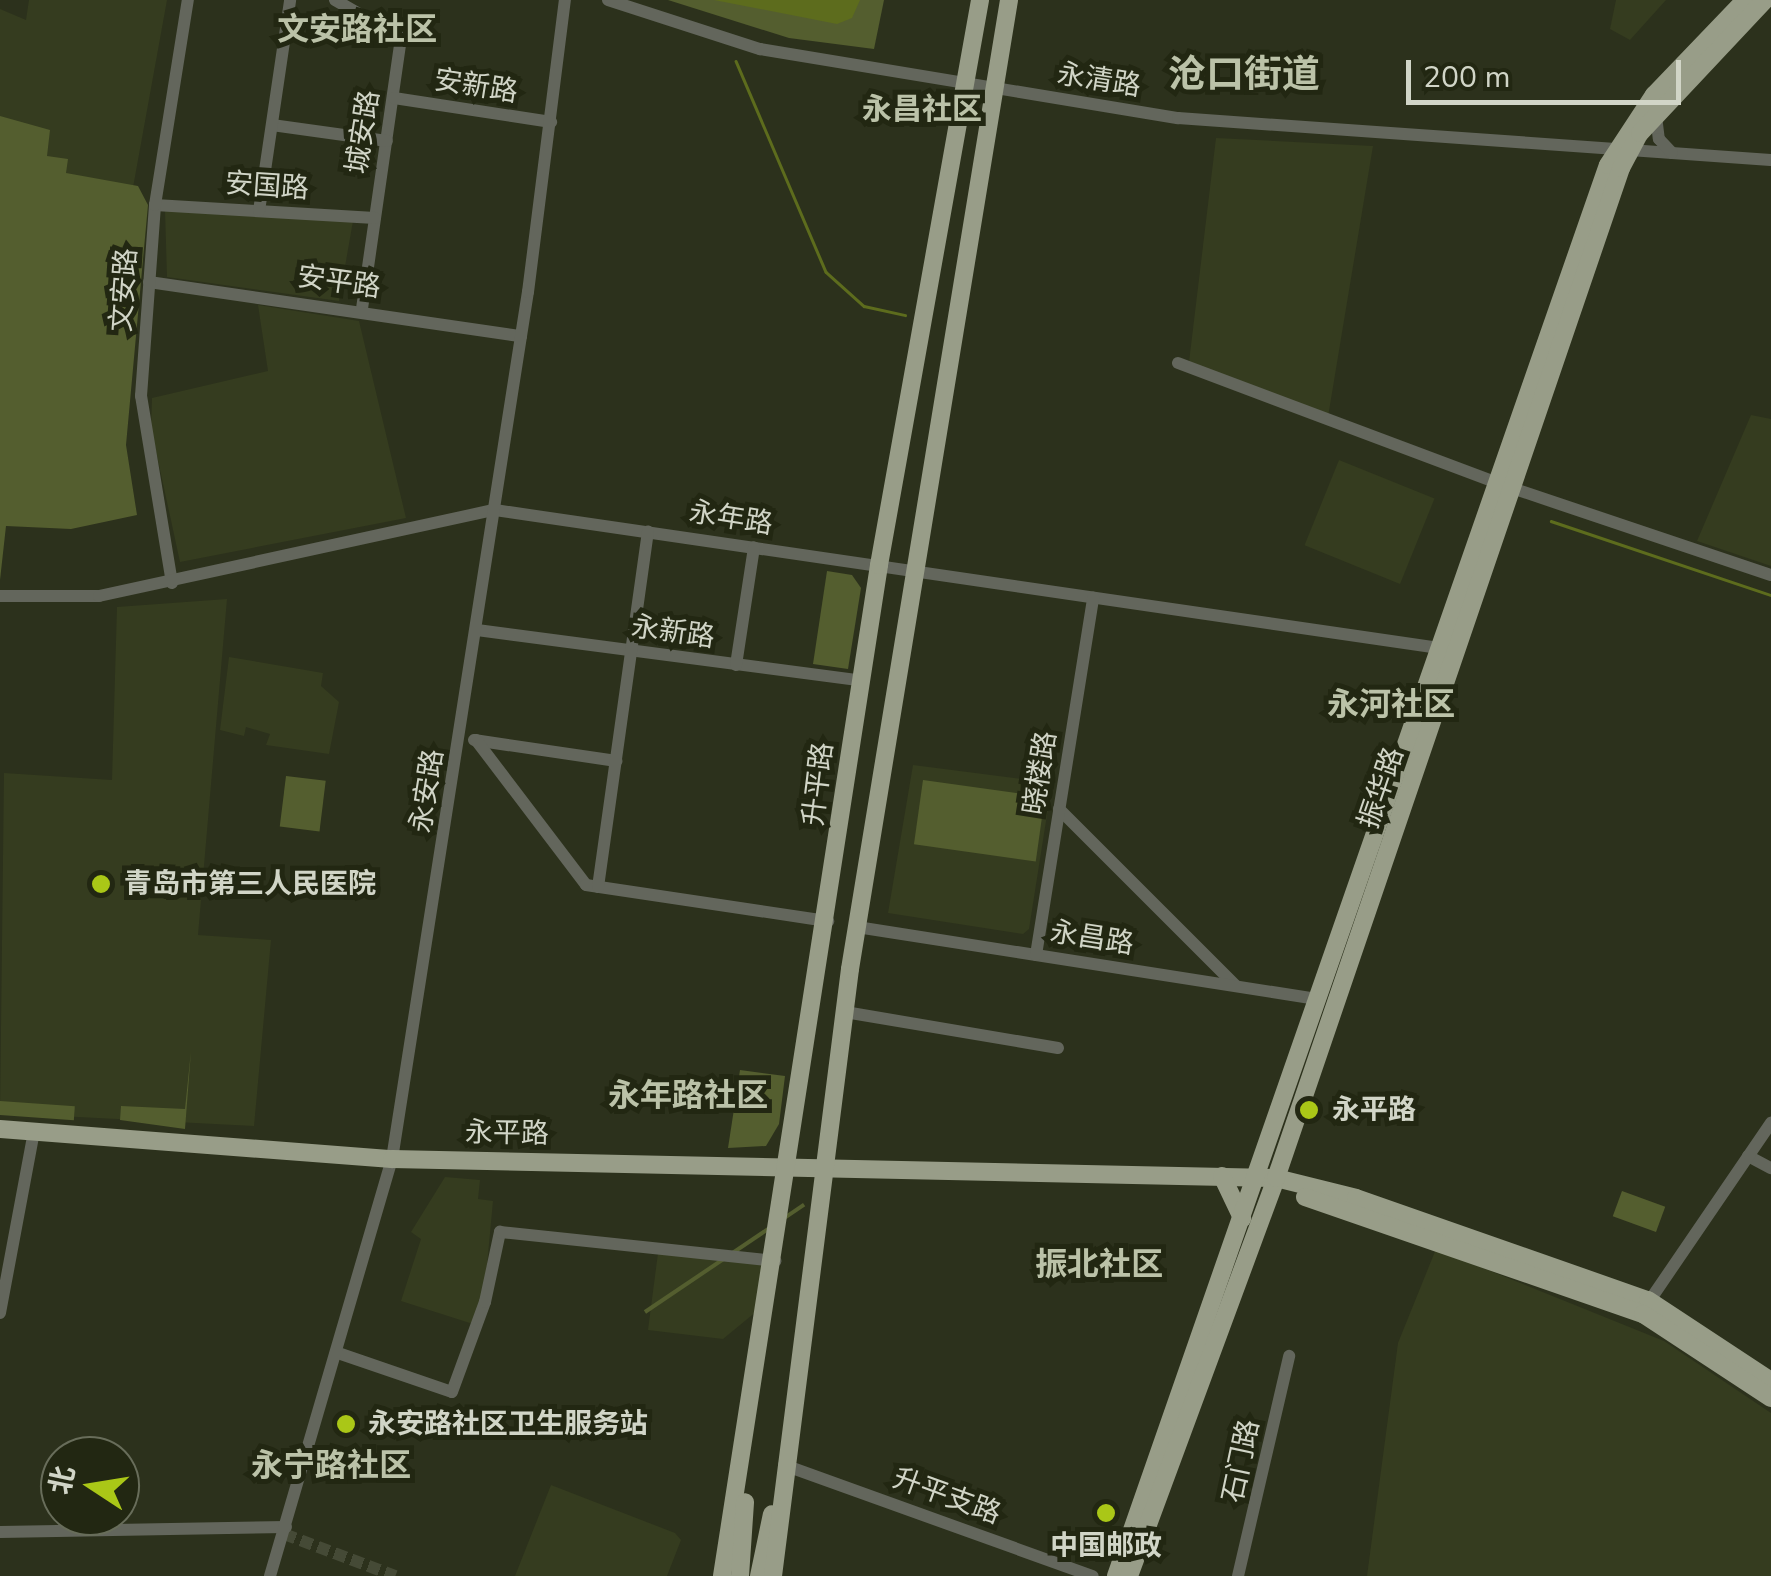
<!DOCTYPE html>
<meta charset="utf-8">
<style>
body{margin:0}
#map{position:relative;width:1771px;height:1576px;overflow:hidden;background:#2c311c;font-family:"Nunito Sans","Noto Sans SC",sans-serif}
div>[style]{position:absolute}
.built>*{inset:0;background:#353c1f;transform-origin:0 0}
.green>*{inset:0;background:#545e2f;transform-origin:0 0}
.water>*{inset:0;background:#5d6c1d}
.stream>*{height:2.5px;margin:-1.25px;padding:0 1.25px;transform-origin:1.25px;border-radius:1.25px;background:#5d6c1d}
.minor-tunnel>*{height:12px;margin-top:-6px;transform-origin:0;background:repeating-linear-gradient(90deg,#454a36 0 12px,transparent 0 18px)}
.minor>*{height:12px;margin:-6px;padding:0 6px;transform-origin:6px;border-radius:6px;background:#63665c}
.major>*{height:18px;margin:-9px;padding:0 9px;transform-origin:9px;border-radius:9px;background:#989d88}
.dots>*{width:28px;height:28px;translate:-50% -50%;box-sizing:border-box;border:5px solid #222712;border-radius:50%}
span{translate:-50% -50%;white-space:nowrap;text-align:center;line-height:1.15;-webkit-text-stroke:10px #222712;paint-order:stroke}
.street-label{font-size:28px;color:#d1d5c7}
.poi-label{font-size:28px;color:#d1d5c7;font-weight:700}
.left{translate:0 -50%;text-align:left}
.neighbourhood-label{font-size:30px;color:#bbc2a8;font-weight:700}
.quarter-label{font-size:32px;color:#bbc2a8;font-weight:700}
.district-label{font-size:38px;color:#bbc2a8;font-weight:700}
.north{position:absolute;left:40px;top:1436px;width:100px;height:100px;box-sizing:border-box;background:#222712;border:2px solid #686d5a;border-radius:50%;rotate:282deg;font-size:28px;font-weight:700;line-height:40px;text-align:center;color:#d1d5c7}
.north::after{content:'';display:block;margin:auto;width:35px;height:45px;background:#aac717;clip-path:polygon(50% 0,100% 100%,50% 72%,0 100%)}
.scale{position:absolute;left:1406px;top:60px;width:275px;height:45px;box-sizing:border-box;border:5px solid #d1d5c7;border-top:0;padding-left:12px;font-size:30px;line-height:35px;white-space:nowrap;color:#d1d5c7;-webkit-text-stroke:8px #222712;paint-order:stroke}
</style>
<div id="map">
<div class="built">
<i style="clip-path:polygon(29px 0,167px 0,132px 193px,57px 183px,0 125px,0 9px,26px 20px)"></i>
<i style="clip-path:polygon(1616px 0,1666px 0,1630px 40px,1610px 29px)"></i>
<i style="clip-path:polygon(1216px 138px,1373px 146px,1328px 417px,1189px 362px)"></i>
<i style="clip-path:polygon(165px 210px,353px 221px,339px 301px,167px 277px)"></i>
<i style="clip-path:polygon(258px 305px,359px 321px,406px 518px,180px 562px,151px 428px,152px 398px,268px 371px)"></i>
<i style="clip-path:polygon(1751px 415px,1771px 419px,1771px 566px,1697px 541px)"></i>
<i style="left:1339px;top:460px;width:103px;height:92px;rotate:22deg"></i>
<i style="clip-path:polygon(227px 599px,198px 935px,271px 940px,254px 1126px,0 1113px,4px 773px,112px 780px,117px 607px)"></i>
<i style="clip-path:polygon(229px 657px,323px 673px,321px 686px,339px 702px,329px 754px,266px 745px,270px 734px,246px 727px,244px 736px,220px 730px)"></i>
<i style="clip-path:polygon(913px 765px,1052px 783px,1029px 929px,1023px 934px,888px 913px)"></i>
<i style="clip-path:polygon(445px 1177px,480px 1180px,478px 1199px,493px 1201px,485px 1287px,473px 1324px,401px 1301px,421px 1239px,411px 1232px)"></i>
<i style="clip-path:polygon(1436px 1249px,1664px 1341px,1771px 1413px,1771px 1576px,1367px 1576px,1398px 1343px)"></i>
<i style="clip-path:polygon(658px 1253px,763px 1264px,757px 1311px,723px 1339px,648px 1330px)"></i>
<i style="clip-path:polygon(551px 1485px,675px 1533px,681px 1540px,667px 1576px,515px 1576px)"></i>
</div>
<div class="green">
<i style="clip-path:polygon(668px 0,884px 0,874px 49px,789px 38px)"></i>
<i style="clip-path:polygon(0 116px,50px 130px,47px 156px,68px 159px,66px 173px,138px 186px,148px 205px,126px 445px,137px 515px,71px 529px,6px 526px,0 580px)"></i>
<i style="clip-path:polygon(827px 571px,852px 575px,861px 588px,848px 669px,813px 664px)"></i>
<i style="left:286px;top:776px;width:40px;height:51px;rotate:7deg"></i>
<i style="left:923px;top:780px;width:123px;height:65px;rotate:8deg"></i>
<i style="clip-path:polygon(191px 1051px,185px 1129px,120px 1120px,121px 1106px,185px 1109px)"></i>
<i style="clip-path:polygon(740px 1070px,785px 1076px,779px 1124px,766px 1146px,728px 1148px)"></i>
<i style="left:0;top:1101px;width:75px;height:14px;rotate:4deg"></i>
<i style="left:1622px;top:1191px;width:46px;height:27px;rotate:20deg"></i>
<i style="left:803px;top:1203px;width:4px;height:192px;rotate:56deg"></i>
</div>
<div class="water">
<i style="clip-path:polygon(714px 0,860px 0,852px 18px,837px 24px)"></i>
</div>
<div class="stream">
<i style="left:736px;top:61px;width:229px;rotate:66.9deg"></i>
<i style="left:826px;top:272px;width:51px;rotate:41.8deg"></i>
<i style="left:864px;top:306px;width:42px;rotate:12.4deg"></i>
<i style="left:1551px;top:521px;width:232px;rotate:18.6deg"></i>
</div>
<div class="minor-tunnel">
<i style="left:284px;top:1534px;width:119px;rotate:20.7deg"></i>
</div>
<div class="minor">
<i style="left:335px;top:0;width:76px;rotate:29.9deg"></i>
<i style="left:401px;top:38px;width:274px;rotate:98.2deg"></i>
<i style="left:608px;top:0;width:160px;rotate:17.9deg"></i>
<i style="left:760px;top:49px;width:424px;rotate:9.4deg"></i>
<i style="left:1178px;top:118px;width:594px;rotate:4.05deg"></i>
<i style="left:394px;top:98px;width:159px;rotate:8.7deg"></i>
<i style="left:1656px;top:116px;width:23px;rotate:83deg"></i>
<i style="left:1659px;top:139px;width:19px;rotate:47deg"></i>
<i style="left:272px;top:125px;width:116px;rotate:7.9deg"></i>
<i style="left:155px;top:205px;width:220px;rotate:3.4deg"></i>
<i style="left:259px;top:211px;width:213px;rotate:-81.6deg"></i>
<i style="left:149px;top:282px;width:376px;rotate:8.3deg"></i>
<i style="left:1178px;top:363px;width:341px;rotate:20.6deg"></i>
<i style="left:1512px;top:488px;width:273px;rotate:18.6deg"></i>
<i style="left:172px;top:583px;width:190px;rotate:-99.4deg"></i>
<i style="left:141px;top:396px;width:192px;rotate:-85.8deg"></i>
<i style="left:155px;top:205px;width:208px;rotate:-80.9deg"></i>
<i style="left:0;top:596px;width:99px"></i>
<i style="left:99px;top:596px;width:405px;rotate:-12.3deg"></i>
<i style="left:495px;top:510px;width:961px;rotate:8.32deg"></i>
<i style="left:477px;top:630px;width:388px;rotate:7.5deg"></i>
<i style="left:736px;top:665px;width:119px;rotate:-81.3deg"></i>
<i style="left:474px;top:740px;width:144px;rotate:8.4deg"></i>
<i style="left:476px;top:740px;width:182px;rotate:52.8deg"></i>
<i style="left:586px;top:885px;width:245px;rotate:8.5deg"></i>
<i style="left:1059px;top:809px;width:250px;rotate:45deg"></i>
<i style="left:598px;top:887px;width:359px;rotate:-82deg"></i>
<i style="left:857px;top:927px;width:467px;rotate:8.9deg"></i>
<i style="left:1036px;top:955px;width:362px;rotate:-80.9deg"></i>
<i style="left:845px;top:1012px;width:216px;rotate:9.6deg"></i>
<i style="left:1748px;top:1156px;width:26px;rotate:28deg"></i>
<i style="left:1646px;top:1306px;width:222px;rotate:-55.7deg"></i>
<i style="left:0;top:1313px;width:184px;rotate:-79.4deg"></i>
<i style="left:338px;top:1353px;width:120px;rotate:18.9deg"></i>
<i style="left:452px;top:1392px;width:96px;rotate:-69.9deg"></i>
<i style="left:485px;top:1302px;width:72px;rotate:-77.9deg"></i>
<i style="left:500px;top:1232px;width:277px;rotate:6deg"></i>
<i style="left:784px;top:1465px;width:328px;rotate:19.8deg"></i>
<i style="left:0;top:1532px;width:286px;rotate:-1deg"></i>
<i style="left:270px;top:1576px;width:434px;rotate:-73.7deg"></i>
<i style="left:392px;top:1159px;width:878px;rotate:-81.09deg"></i>
<i style="left:528px;top:292px;width:294px;rotate:-82.8deg"></i>
<i style="left:1238px;top:1576px;width:226px;rotate:-76.9deg"></i>
</div>
<div class="major">
<i style="left:0;top:1129px;width:393px;rotate:4.4deg"></i>
<i style="left:392px;top:1159px;width:884px;rotate:1.23deg"></i>
<i style="left:1276px;top:1178px;width:82px;rotate:14deg"></i>
<i style="left:1356px;top:1198px;width:309px;rotate:19.3deg"></i>
<i style="left:1648px;top:1300px;width:147px;rotate:33.4deg"></i>
<i style="left:1222px;top:1176px;width:47px;rotate:64.5deg"></i>
<i style="left:1305px;top:1197px;width:358px;rotate:19.1deg"></i>
<i style="left:1643px;top:1314px;width:153px;rotate:33.3deg"></i>
<i style="left:722px;top:1576px;width:1023px;rotate:-81.17deg"></i>
<i style="left:879px;top:565px;width:574px;rotate:-79.86deg"></i>
<i style="left:740px;top:1576px;width:74px;rotate:-86.1deg"></i>
<i style="left:759px;top:1576px;width:63px;rotate:-78.2deg"></i>
<i style="left:773px;top:1576px;width:612px;rotate:-82.77deg"></i>
<i style="left:850px;top:969px;width:982px;rotate:-80.68deg"></i>
<i style="left:1116px;top:1576px;width:1494px;rotate:-70.78deg"></i>
<i style="left:1608px;top:165px;width:84px;rotate:-56.7deg"></i>
<i style="left:1654px;top:95px;width:132px;rotate:-46.2deg"></i>
<i style="left:1129px;top:1576px;width:424px;rotate:-69.7deg"></i>
<i style="left:1276px;top:1178px;width:1067px;rotate:-71.14deg"></i>
<i style="left:1621px;top:168px;width:40px;rotate:-62deg"></i>
<i style="left:1640px;top:133px;width:183px;rotate:-46.8deg"></i>
</div>
<div class="dots">
<i style="left:101px;top:884px;background:#aac717"></i>
<i style="left:1309px;top:1110px;background:#aac717"></i>
<i style="left:346px;top:1424px;background:#aac717"></i>
<i style="left:1106px;top:1513px;background:#aac717"></i>
</div>
<div class="street-label">
<span style="left:1099px;top:80px;rotate:9deg">永清路</span>
<span style="left:476px;top:86px;rotate:9deg">安新路</span>
<span style="left:363px;top:132px;rotate:-81deg">城安路</span>
<span style="left:267px;top:186px;rotate:4deg">安国路</span>
<span style="left:339px;top:282px;rotate:8deg">安平路</span>
<span style="left:124px;top:290px;rotate:-86deg">文安路</span>
<span style="left:731px;top:518px;rotate:9deg">永年路</span>
<span style="left:673px;top:632px;rotate:8deg">永新路</span>
<span style="left:1040px;top:773px;rotate:-81deg">晓楼路</span>
<span style="left:818px;top:784px;rotate:-83deg">升平路</span>
<span style="left:1381px;top:788px;rotate:-71deg">振华路</span>
<span style="left:427px;top:791px;rotate:-81deg">永安路</span>
<span style="left:1092px;top:938px;rotate:9deg">永昌路</span>
<span style="left:507px;top:1133px;rotate:1deg">永平路</span>
<span style="left:1241px;top:1461px;rotate:-78deg">石门路</span>
<span style="left:947px;top:1496px;rotate:20deg">升平支路</span>
</div>
<div class="poi-label">
<span class="left" style="left:124px;top:884px">青岛市第三人民医院</span>
<span class="left" style="left:1332px;top:1110px">永平路</span>
<span class="left" style="left:368px;top:1424px">永安路社区卫生服务站</span>
<span style="left:1106px;top:1546px">中国邮政</span>
</div>
<div class="neighbourhood-label">
<span style="left:922px;top:110px">永昌社区</span>
</div>
<div class="quarter-label">
<span style="left:357px;top:30px">文安路社区</span>
<span style="left:1391px;top:705px">永河社区</span>
<span style="left:688px;top:1096px">永年路社区</span>
<span style="left:1099px;top:1265px">振北社区</span>
<span style="left:331px;top:1466px">永宁路社区</span>
</div>
<div class="district-label">
<span style="left:1244px;top:75px">沧口街道</span>
</div>
<div class="north">北</div>
<div class="scale">200 m</div>
</div>
